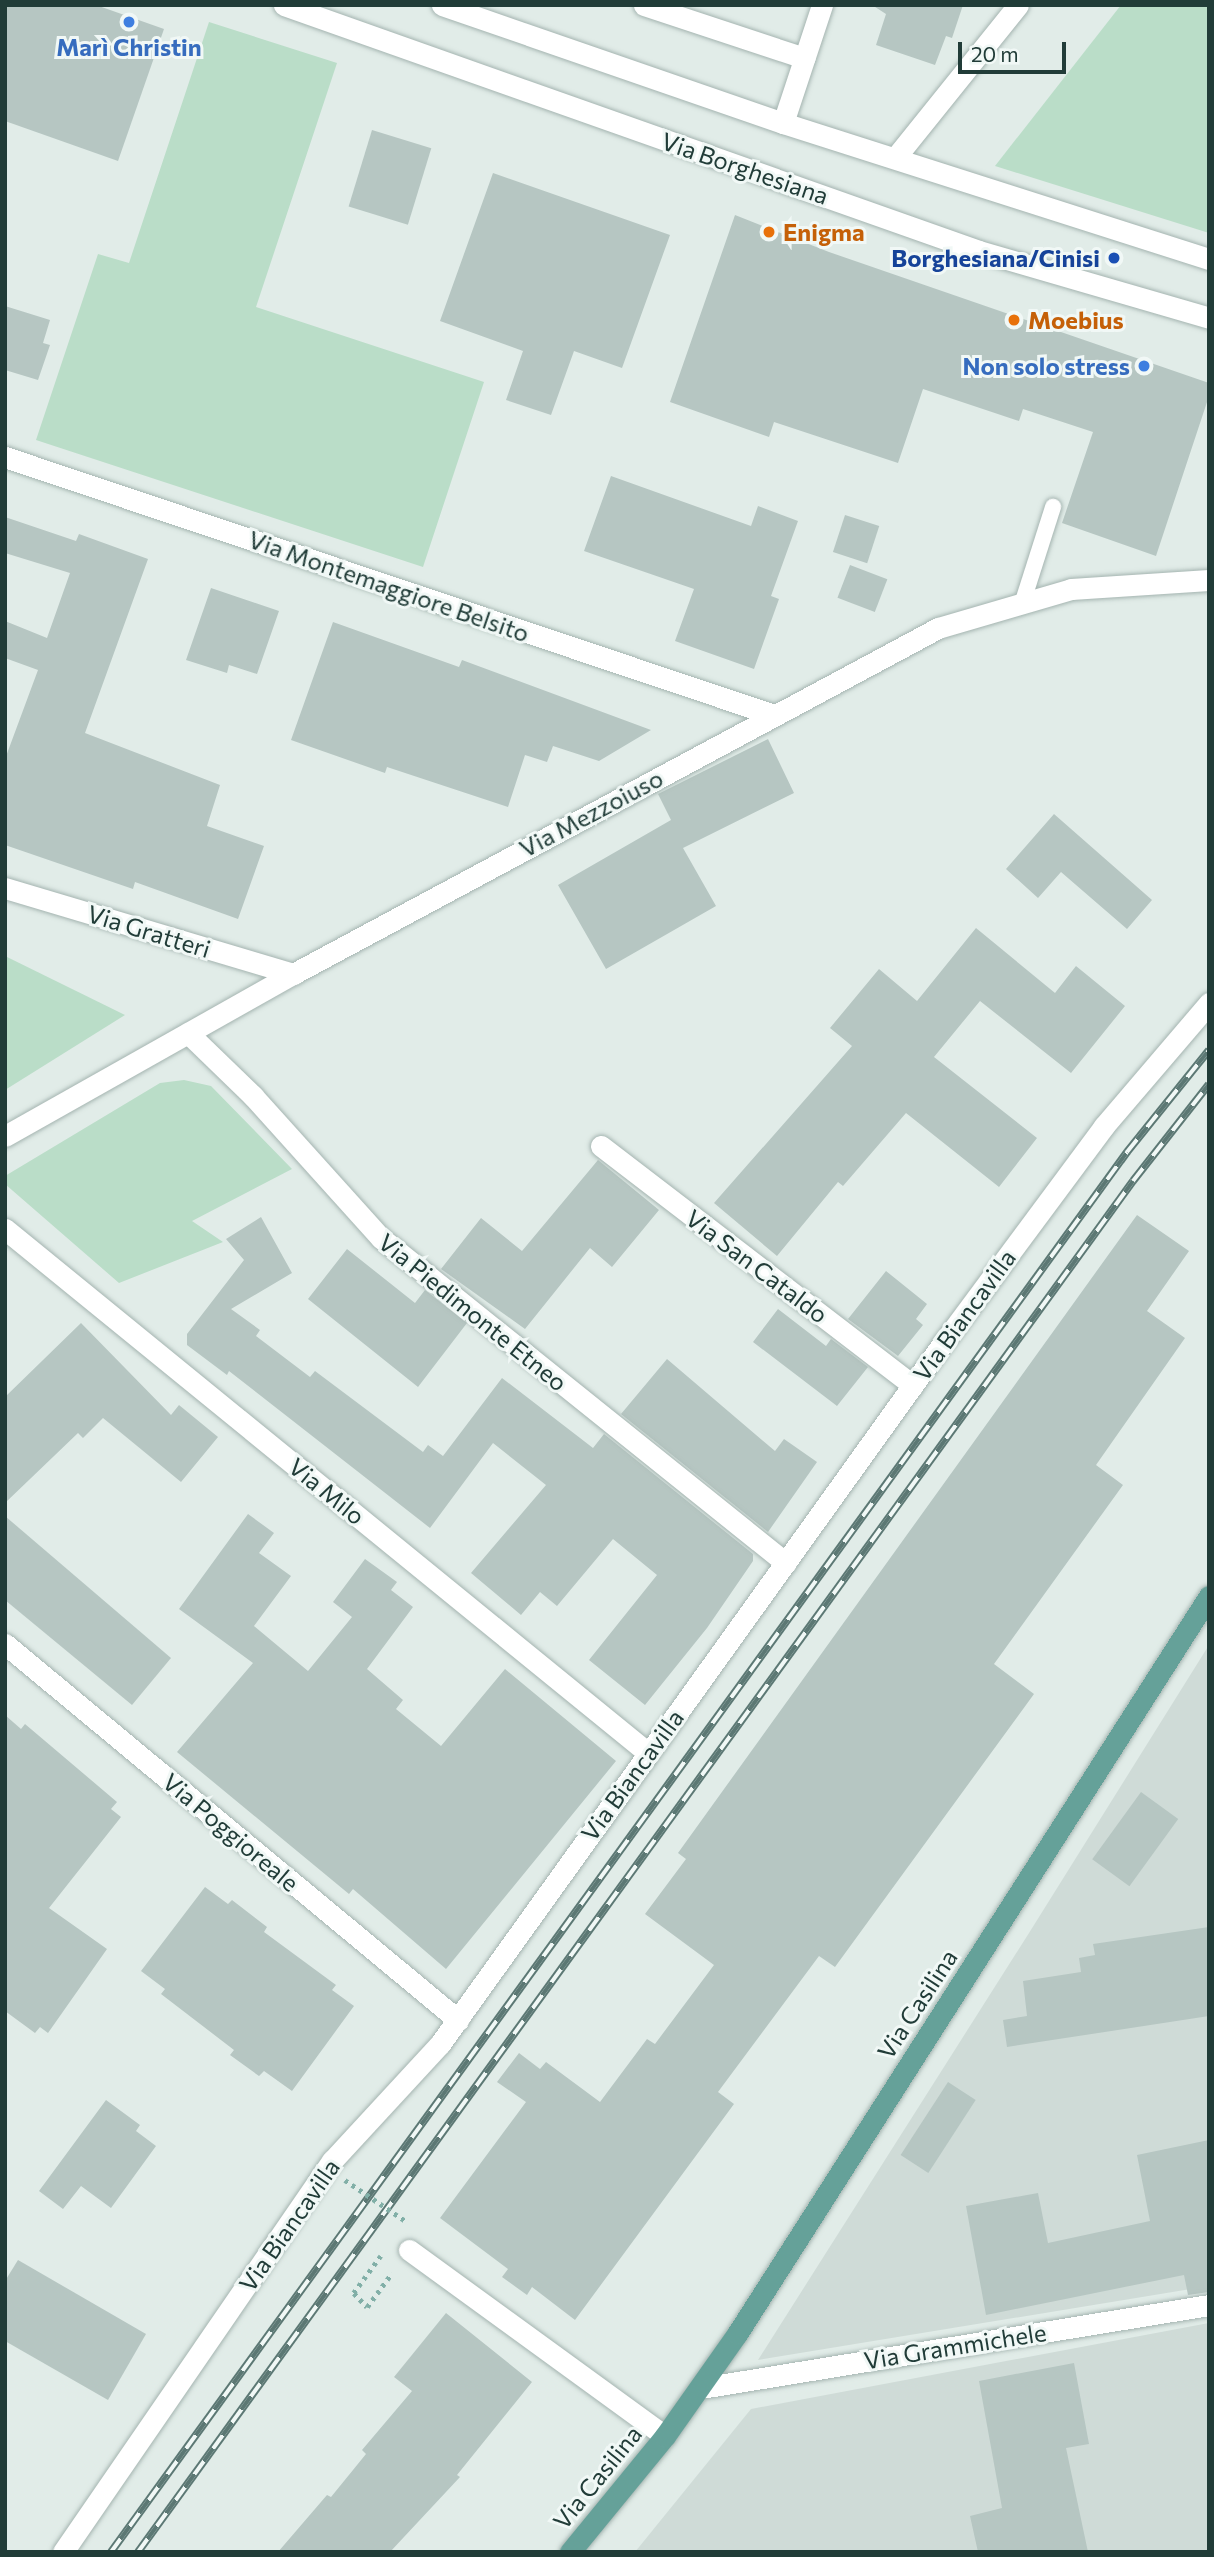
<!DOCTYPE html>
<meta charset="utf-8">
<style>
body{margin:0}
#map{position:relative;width:1214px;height:2557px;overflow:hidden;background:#e1ece8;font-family:Commissioner,sans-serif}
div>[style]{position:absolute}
.built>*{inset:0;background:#cfdbd7}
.green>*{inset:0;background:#baddc8}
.building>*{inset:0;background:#b6c6c2;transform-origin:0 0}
.path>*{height:4.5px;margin-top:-2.25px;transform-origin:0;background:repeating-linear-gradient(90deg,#81afa7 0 3.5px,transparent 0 8.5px)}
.roads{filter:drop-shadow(0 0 2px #a4b4b0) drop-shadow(0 0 2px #a4b4b0)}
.service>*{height:16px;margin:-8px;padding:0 8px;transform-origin:8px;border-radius:8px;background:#fff}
.minor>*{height:21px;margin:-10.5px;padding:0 10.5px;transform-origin:10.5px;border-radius:10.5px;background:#fff}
.tertiary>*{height:21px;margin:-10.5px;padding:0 10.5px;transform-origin:10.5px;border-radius:10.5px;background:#fff}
.primary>*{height:21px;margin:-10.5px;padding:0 10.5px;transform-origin:10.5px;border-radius:10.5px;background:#65a199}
.rail>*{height:8px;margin-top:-4px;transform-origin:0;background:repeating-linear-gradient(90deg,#f1f8f6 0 16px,#5c7874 0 32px);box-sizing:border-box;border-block:2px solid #5c7874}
.path-bridge>*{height:4.5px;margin-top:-2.25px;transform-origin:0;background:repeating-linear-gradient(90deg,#81afa7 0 3.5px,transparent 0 8.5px)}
.dots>*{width:19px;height:19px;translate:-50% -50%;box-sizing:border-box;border:4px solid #f1f8f6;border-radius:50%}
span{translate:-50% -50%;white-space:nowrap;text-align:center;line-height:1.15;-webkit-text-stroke:6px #f1f8f6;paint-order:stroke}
.shop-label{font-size:24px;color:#366cbe;font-weight:700}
.right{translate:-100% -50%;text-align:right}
.street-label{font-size:24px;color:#213c38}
.food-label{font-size:24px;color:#c56008;font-weight:700}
.left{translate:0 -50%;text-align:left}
.transit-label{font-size:24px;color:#164399;font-weight:700}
.frame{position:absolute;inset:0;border:7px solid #213c38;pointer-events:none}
.scale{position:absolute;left:958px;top:42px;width:108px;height:32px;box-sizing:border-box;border:4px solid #213c38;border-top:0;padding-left:9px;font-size:21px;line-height:24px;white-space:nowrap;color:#213c38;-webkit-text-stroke:5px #f1f8f6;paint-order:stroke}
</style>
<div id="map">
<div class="built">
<i style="clip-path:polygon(1209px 1645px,1209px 2286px,758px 2360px,1029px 1933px)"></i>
<i style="clip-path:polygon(1209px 2323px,1209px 2552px,635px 2552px,751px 2409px)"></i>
</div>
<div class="green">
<i style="clip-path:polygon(1121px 5px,1209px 5px,1209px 233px,995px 166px)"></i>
<i style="clip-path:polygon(209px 22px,337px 63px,256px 307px,484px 382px,423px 567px,36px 440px,98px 254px,129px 263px)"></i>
<i style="clip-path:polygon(5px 956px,125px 1015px,5px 1090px)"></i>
<i style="clip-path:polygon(184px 1080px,211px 1086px,292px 1169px,192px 1221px,223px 1242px,119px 1283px,5px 1184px,5px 1176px,160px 1083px)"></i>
</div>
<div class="building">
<i style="clip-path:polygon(5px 5px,96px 5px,164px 29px,118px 161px,5px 121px)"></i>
<i style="clip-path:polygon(872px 5px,963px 5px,952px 38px,946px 36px,935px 65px,876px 45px,886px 14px)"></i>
<i style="left:372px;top:130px;width:62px;height:80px;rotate:17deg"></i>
<i style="clip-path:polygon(493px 173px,670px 235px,622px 368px,574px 351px,551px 415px,506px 400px,523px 351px,440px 321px)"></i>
<i style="clip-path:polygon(735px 215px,829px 252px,1209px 383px,1209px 396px,1156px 556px,1062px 523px,1093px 432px,1023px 409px,1019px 421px,923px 389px,898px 463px,774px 422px,769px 437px,670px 402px)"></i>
<i style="clip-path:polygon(5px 306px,50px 320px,43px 343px,50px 345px,38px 380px,5px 370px)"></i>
<i style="clip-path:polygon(611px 476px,751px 526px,758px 506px,798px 521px,771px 596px,779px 599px,754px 669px,675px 641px,694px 589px,584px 551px)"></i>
<i style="left:845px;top:515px;width:36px;height:39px;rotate:18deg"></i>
<i style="clip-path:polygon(5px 517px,76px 541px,79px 534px,148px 559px,85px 733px,220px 785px,207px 826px,264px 846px,238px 919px,135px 882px,133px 889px,5px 845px,5px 759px,38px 670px,5px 658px,5px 621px,47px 638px,70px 573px,5px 553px)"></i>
<i style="left:850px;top:565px;width:40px;height:35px;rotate:21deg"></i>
<i style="clip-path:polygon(211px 588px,279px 611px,257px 674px,229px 665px,227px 673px,186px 660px)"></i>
<i style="clip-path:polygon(333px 622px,459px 667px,462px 660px,651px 730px,599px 761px,553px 746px,547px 762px,525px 755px,508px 807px,387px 767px,385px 773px,291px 740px)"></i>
<i style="clip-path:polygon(768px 739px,794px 793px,683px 848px,716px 906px,606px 969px,558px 885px,671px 820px,658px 794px)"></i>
<i style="clip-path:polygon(1054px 814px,1152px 900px,1127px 929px,1061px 872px,1038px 898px,1006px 869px)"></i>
<i style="clip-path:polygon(976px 928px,1055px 993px,1076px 966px,1125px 1006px,1071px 1073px,980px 1001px,934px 1057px,1037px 1138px,999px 1187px,906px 1113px,843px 1186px,838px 1182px,777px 1256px,714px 1203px,852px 1046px,830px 1028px,879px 969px,917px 1001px)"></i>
<i style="clip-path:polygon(598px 1160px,659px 1210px,612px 1267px,590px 1248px,525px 1329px,441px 1269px,481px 1218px,522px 1251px)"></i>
<i style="clip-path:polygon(1137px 1215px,1189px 1251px,1147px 1311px,1185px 1338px,1096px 1465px,1123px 1485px,994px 1664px,1034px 1694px,835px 1967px,819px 1956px,718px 2092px,734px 2104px,575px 2320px,532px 2287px,527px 2295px,502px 2277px,508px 2269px,440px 2218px,526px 2102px,497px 2082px,519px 2053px,540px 2069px,546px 2062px,600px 2102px,647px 2039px,655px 2044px,714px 1965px,645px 1914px,686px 1859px,678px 1853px)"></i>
<i style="clip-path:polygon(261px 1217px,292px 1273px,231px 1309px,260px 1330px,256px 1336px,310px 1377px,315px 1371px,423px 1452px,428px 1445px,443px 1456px,502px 1378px,593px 1448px,604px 1434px,753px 1554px,753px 1561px,707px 1628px,645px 1705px,589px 1660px,657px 1575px,613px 1539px,557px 1606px,540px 1592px,521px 1615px,471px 1573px,546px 1485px,493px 1443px,430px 1528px,229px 1371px,227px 1375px,187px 1345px,187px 1334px,244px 1260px,226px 1239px)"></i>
<i style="clip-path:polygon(347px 1249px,415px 1303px,425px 1290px,467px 1323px,418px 1387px,308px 1299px)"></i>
<i style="clip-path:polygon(886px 1271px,927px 1304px,916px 1319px,923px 1325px,898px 1356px,848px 1319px)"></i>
<i style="clip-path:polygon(778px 1309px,826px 1346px,831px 1339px,868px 1367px,837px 1406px,753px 1342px)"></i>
<i style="clip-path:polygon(81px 1323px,171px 1415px,179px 1405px,218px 1437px,181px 1482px,103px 1418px,83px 1438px,78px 1433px,5px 1503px,5px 1397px)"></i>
<i style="clip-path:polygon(667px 1359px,775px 1451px,784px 1439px,817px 1462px,768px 1532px,621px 1414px)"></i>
<i style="clip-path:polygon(248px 1514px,274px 1533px,259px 1553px,291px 1576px,254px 1626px,308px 1671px,352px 1617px,333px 1602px,365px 1559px,397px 1582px,391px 1590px,413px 1607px,367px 1669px,403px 1700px,396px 1709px,441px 1746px,505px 1669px,616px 1761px,446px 1969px,353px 1889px,349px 1894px,177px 1752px,253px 1663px,179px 1609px)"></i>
<i style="clip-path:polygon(5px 1516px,171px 1658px,132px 1705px,5px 1600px)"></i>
<i style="clip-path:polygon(5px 1715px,21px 1729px,25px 1724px,117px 1802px,111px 1809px,121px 1817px,49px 1908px,107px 1949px,48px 2033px,40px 2027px,35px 2033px,5px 2011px)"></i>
<i style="left:1141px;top:1792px;width:46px;height:83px;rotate:36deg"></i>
<i style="clip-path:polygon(205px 1887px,228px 1904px,232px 1900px,267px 1927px,264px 1932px,336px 1985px,332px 1990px,354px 2006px,292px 2091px,264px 2071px,259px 2076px,230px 2055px,234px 2050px,161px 1994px,165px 1989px,141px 1971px)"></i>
<i style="clip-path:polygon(1209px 1927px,1209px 2016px,1007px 2047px,1003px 2020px,1027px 2016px,1023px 1981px,1081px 1972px,1079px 1958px,1095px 1955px,1093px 1944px)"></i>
<i style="left:948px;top:2082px;width:33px;height:87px;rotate:33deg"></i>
<i style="clip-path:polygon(106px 2100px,140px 2125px,136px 2131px,156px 2146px,111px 2208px,81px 2186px,63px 2209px,39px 2191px)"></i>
<i style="clip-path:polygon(1209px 2140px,1209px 2292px,1188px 2295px,1184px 2275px,986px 2315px,966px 2206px,1038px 2193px,1048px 2243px,1150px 2221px,1137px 2155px)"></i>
<i style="clip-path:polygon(18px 2260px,146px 2334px,108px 2400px,5px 2341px,5px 2281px)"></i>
<i style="clip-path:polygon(446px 2313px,532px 2382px,457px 2475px,460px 2477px,390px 2552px,278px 2552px,327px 2495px,331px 2497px,366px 2454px,362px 2450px,412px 2391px,394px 2377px)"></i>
<i style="clip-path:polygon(1074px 2363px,1089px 2444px,1066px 2448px,1088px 2552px,978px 2552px,970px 2516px,1002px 2508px,979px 2381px)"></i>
</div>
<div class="path">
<i style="left:381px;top:2256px;width:46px;rotate:126.1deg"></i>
<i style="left:354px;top:2293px;width:19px;rotate:47deg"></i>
<i style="left:367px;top:2307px;width:42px;rotate:-53.7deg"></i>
</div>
<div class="roads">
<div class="service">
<i style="left:1023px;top:601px;width:99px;rotate:-72.3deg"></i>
</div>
<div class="minor">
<i style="left:284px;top:5px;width:737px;rotate:19.49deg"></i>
<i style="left:979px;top:251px;width:240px;rotate:16.2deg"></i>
<i style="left:644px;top:5px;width:169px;rotate:18.3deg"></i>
<i style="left:783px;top:123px;width:124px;rotate:-71.7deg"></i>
<i style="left:895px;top:158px;width:196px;rotate:-51.2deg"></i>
<i style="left:5px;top:457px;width:811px;rotate:18.55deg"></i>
<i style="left:5px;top:888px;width:301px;rotate:16.6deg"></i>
<i style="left:188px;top:1033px;width:91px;rotate:44.1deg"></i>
<i style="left:253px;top:1096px;width:191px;rotate:48deg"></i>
<i style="left:381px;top:1238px;width:519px;rotate:38.75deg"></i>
<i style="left:5px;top:1136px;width:330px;rotate:-29.4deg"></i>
<i style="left:293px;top:974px;width:732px;rotate:-28.21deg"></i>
<i style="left:938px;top:628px;width:139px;rotate:-16.3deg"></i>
<i style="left:1071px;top:589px;width:138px;rotate:-3.7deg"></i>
<i style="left:601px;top:1146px;width:393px;rotate:37.5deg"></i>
<i style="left:5px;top:1229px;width:829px;rotate:39.18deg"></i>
<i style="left:5px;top:1644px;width:589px;rotate:39.69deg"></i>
<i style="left:409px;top:2250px;width:316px;rotate:36deg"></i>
<i style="left:701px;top:2388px;width:515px;rotate:-9.28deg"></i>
<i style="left:63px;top:2552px;width:475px;rotate:-55.5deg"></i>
<i style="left:332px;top:2161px;width:159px;rotate:-47.3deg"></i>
<i style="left:440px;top:2044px;width:863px;rotate:-54.34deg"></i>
<i style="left:943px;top:1343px;width:270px;rotate:-53.4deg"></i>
<i style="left:1104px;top:1126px;width:162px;rotate:-49.5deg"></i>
</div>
<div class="tertiary">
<i style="left:442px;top:5px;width:361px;rotate:19.1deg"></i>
<i style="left:783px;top:123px;width:447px;rotate:17.7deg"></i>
</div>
<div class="primary">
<i style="left:570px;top:2552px;width:150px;rotate:-50.7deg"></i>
<i style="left:665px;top:2436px;width:125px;rotate:-54.8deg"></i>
<i style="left:737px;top:2334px;width:876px;rotate:-57.4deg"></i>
</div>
</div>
<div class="rail">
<i style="left:111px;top:2552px;width:1730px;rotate:-54.03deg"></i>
<i style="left:1127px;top:1152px;width:131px;rotate:-51.2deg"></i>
<i style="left:138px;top:2552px;width:1694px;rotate:-54.03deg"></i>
<i style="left:1133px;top:1181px;width:123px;rotate:-51.9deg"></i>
</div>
<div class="path-bridge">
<i style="left:345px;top:2180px;width:75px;rotate:34.1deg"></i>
</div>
<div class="dots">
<i style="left:129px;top:22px;background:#3f7fe0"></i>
<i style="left:769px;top:232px;background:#e8710a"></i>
<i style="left:1114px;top:258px;background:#1a4fb4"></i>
<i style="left:1014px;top:320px;background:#e8710a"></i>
<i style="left:1144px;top:366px;background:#3f7fe0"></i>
</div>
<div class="shop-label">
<span style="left:129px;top:47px">Marì Christin</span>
<span class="right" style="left:1130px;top:366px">Non solo stress</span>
</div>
<div class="street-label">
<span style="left:745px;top:168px;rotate:19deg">Via Borghesiana</span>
<span style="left:389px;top:586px;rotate:19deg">Via Montemaggiore Belsito</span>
<span style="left:591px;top:813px;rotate:-28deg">Via Mezzoiuso</span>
<span style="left:149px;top:931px;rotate:17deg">Via Gratteri</span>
<span style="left:757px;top:1266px;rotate:37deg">Via San Cataldo</span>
<span style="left:473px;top:1312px;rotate:39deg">Via Piedimonte Etneo</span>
<span style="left:964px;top:1315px;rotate:-54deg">Via Biancavilla</span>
<span style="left:327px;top:1491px;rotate:39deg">Via Milo</span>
<span style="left:632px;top:1775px;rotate:-54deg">Via Biancavilla</span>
<span style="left:231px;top:1832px;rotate:40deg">Via Poggioreale</span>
<span style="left:917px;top:2004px;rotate:-57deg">Via Casilina</span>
<span style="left:289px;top:2225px;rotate:-55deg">Via Biancavilla</span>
<span style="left:955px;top:2346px;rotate:-9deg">Via Grammichele</span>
<span style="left:597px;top:2477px;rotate:-51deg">Via Casilina</span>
</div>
<div class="food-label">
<span class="left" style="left:783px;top:232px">Enigma</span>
<span class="left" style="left:1028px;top:320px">Moebius</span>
</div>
<div class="transit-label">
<span class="right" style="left:1100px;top:258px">Borghesiana/Cinisi</span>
</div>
<div class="frame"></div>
<div class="scale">20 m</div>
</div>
